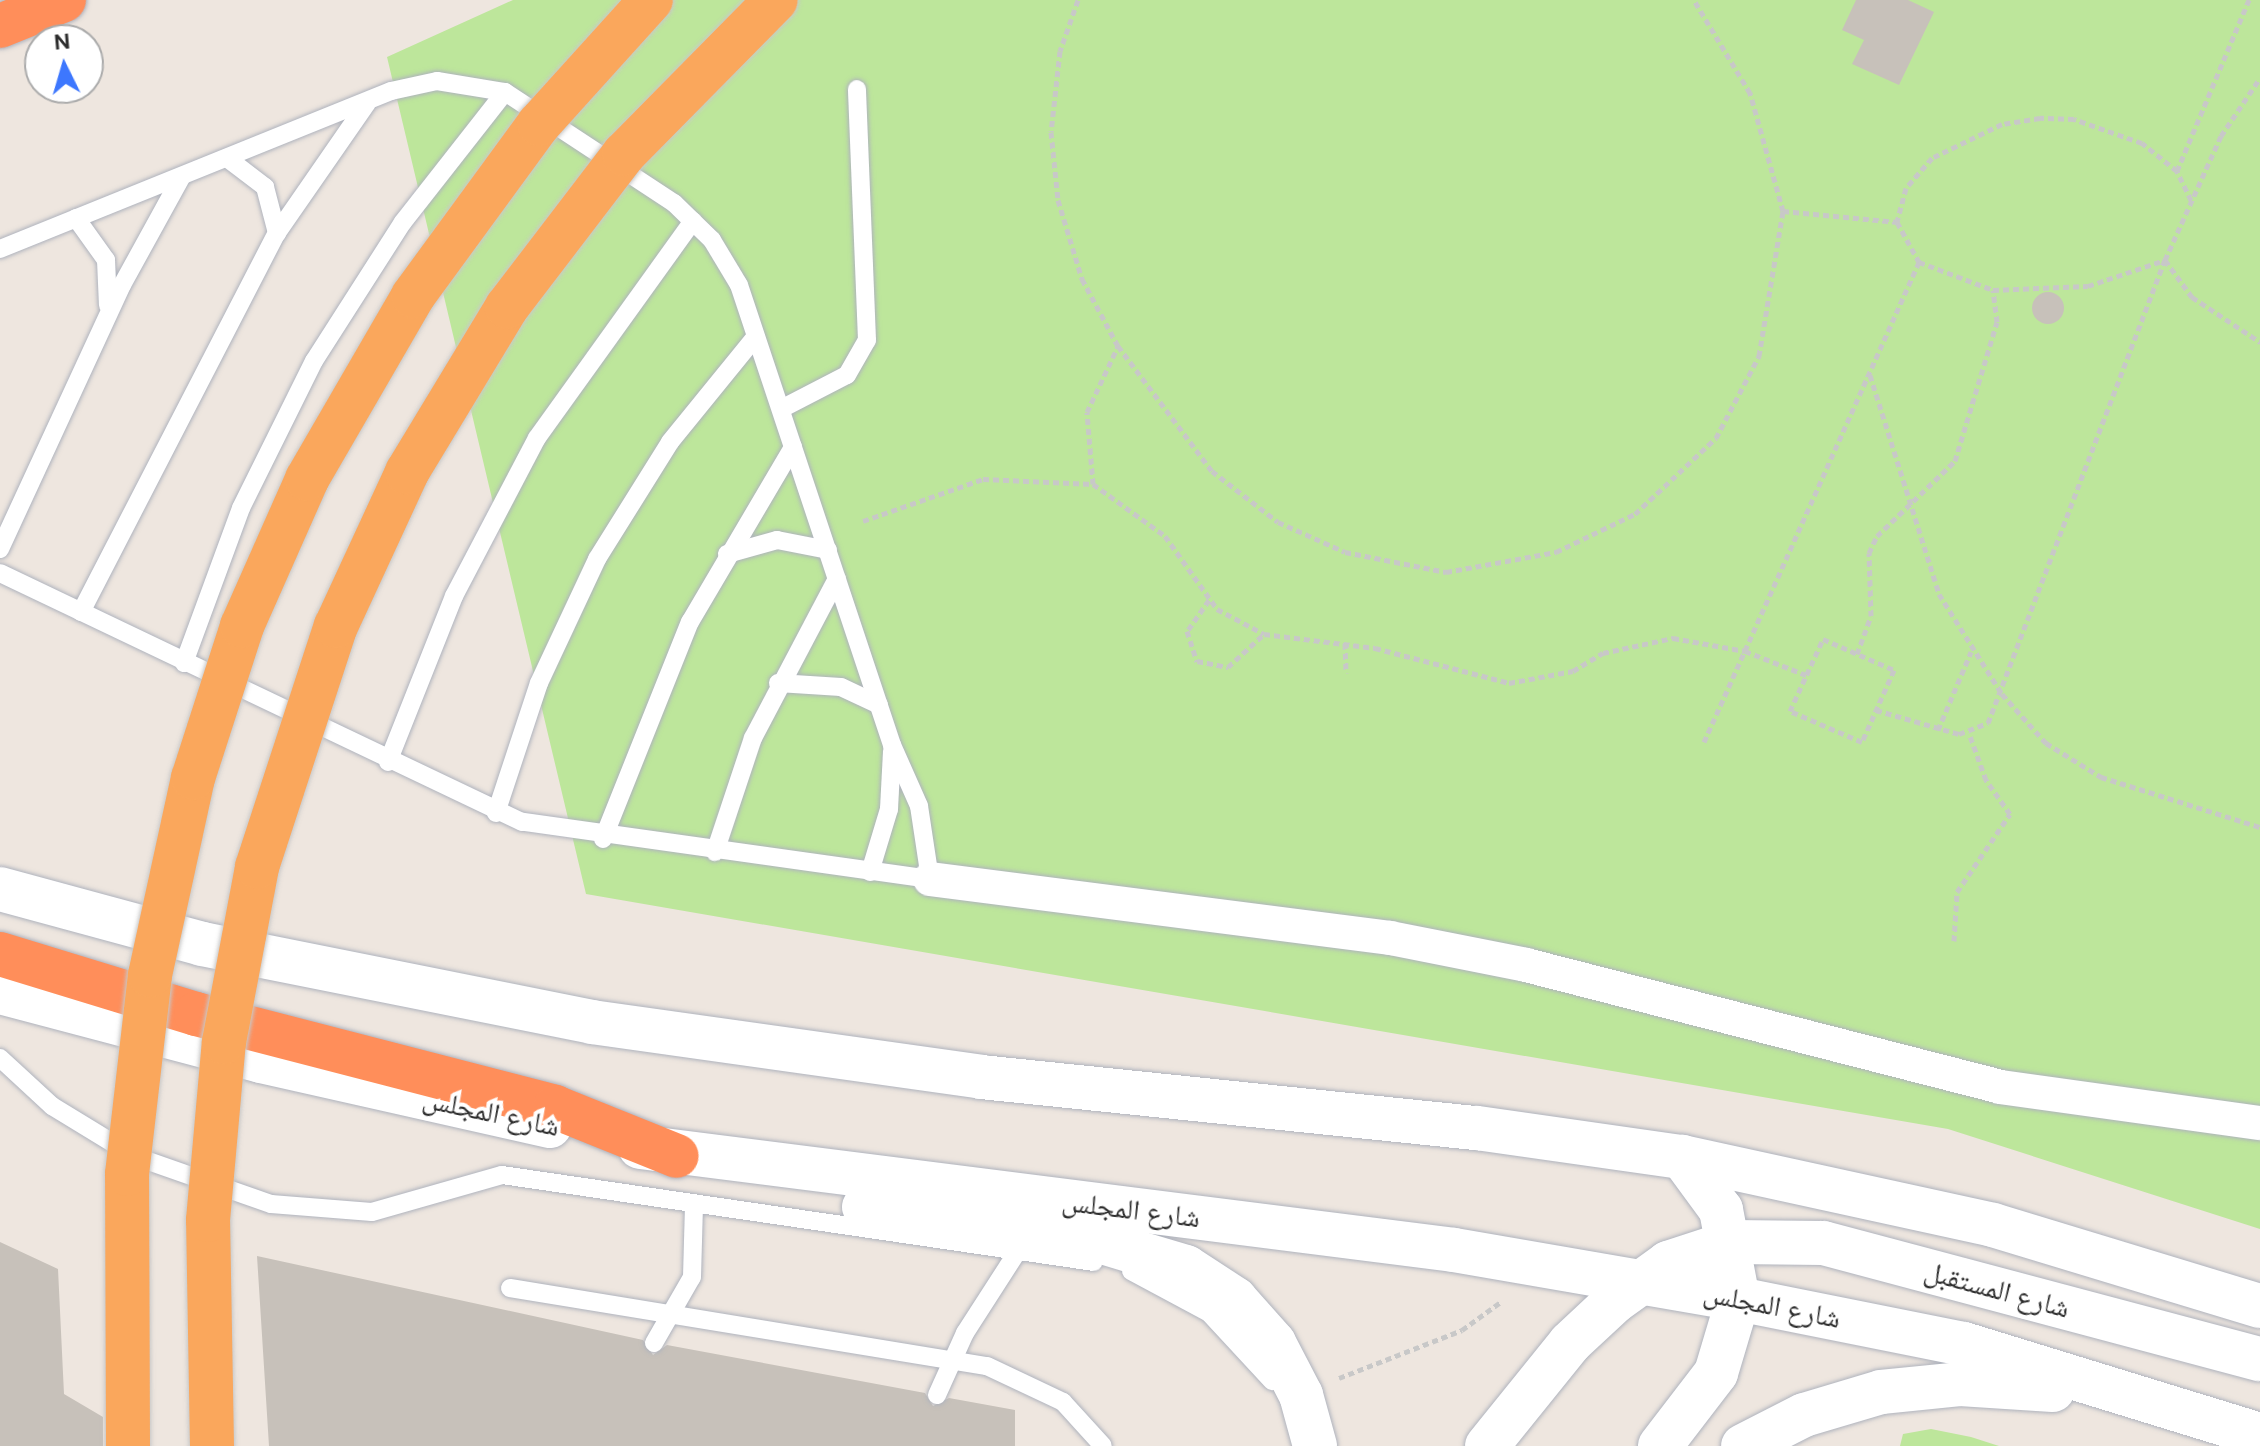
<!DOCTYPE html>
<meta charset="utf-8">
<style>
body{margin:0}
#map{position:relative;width:2260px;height:1446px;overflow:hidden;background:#eee6df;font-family:"DM Sans","Noto Naskh Arabic",sans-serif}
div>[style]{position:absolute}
.green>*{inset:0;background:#bde69b}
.building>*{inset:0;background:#c7c1ba}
.round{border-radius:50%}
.path>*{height:5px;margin-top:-2.5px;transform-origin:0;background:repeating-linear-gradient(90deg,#c8c8c8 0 6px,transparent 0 10px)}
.roads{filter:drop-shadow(0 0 2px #afb3bd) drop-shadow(0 0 2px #afb3bd)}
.service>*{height:18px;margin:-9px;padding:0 9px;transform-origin:9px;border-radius:9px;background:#fff}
.minor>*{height:34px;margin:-17px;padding:0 17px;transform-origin:17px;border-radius:17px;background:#fff}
.secondary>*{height:44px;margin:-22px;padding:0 22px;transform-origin:22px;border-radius:22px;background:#fff}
.motorway>*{height:44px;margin:-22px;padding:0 22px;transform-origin:22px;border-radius:22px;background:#ff8e5a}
.bridges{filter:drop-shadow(0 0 2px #c8c8c8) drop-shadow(0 0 2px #c8c8c8)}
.trunk-bridge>*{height:44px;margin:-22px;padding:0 22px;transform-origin:22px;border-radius:22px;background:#faa75c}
span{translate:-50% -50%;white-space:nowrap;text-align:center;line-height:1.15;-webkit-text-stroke:8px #fff;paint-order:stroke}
.street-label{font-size:28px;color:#2d2d2d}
.north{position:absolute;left:24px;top:24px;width:80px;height:80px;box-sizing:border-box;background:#fff;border:2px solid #ababab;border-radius:50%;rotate:355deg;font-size:22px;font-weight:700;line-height:32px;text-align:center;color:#2d2d2d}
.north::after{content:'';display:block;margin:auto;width:28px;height:36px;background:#3d77fe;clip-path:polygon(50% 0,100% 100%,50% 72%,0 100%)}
</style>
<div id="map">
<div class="green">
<i style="clip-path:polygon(513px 0,2260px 0,2260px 1229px,1948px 1129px,586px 894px,387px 57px)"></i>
<i style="clip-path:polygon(1931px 1429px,1971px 1437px,1999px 1446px,1900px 1446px,1903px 1434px)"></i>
</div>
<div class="building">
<i style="clip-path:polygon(1856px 0,1908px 0,1934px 12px,1899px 85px,1852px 64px,1864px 40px,1842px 30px)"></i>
<i class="round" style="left:2032px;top:292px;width:32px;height:32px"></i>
<i style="clip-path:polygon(0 1242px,58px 1269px,64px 1394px,103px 1417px,103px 1446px,0 1446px)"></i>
<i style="clip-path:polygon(257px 1256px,643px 1340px,653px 1355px,667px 1345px,925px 1393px,933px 1406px,949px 1398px,1015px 1410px,1015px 1446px,269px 1446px)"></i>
</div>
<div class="path">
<i style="left:1078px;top:0;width:54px;rotate:109.4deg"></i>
<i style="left:1060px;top:51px;width:81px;rotate:96.3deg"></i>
<i style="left:1051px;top:132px;width:68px;rotate:84.1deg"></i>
<i style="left:1058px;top:200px;width:83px;rotate:73.1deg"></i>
<i style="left:1082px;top:279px;width:76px;rotate:61.8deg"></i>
<i style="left:1118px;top:346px;width:156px;rotate:53.1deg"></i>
<i style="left:1212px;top:471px;width:83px;rotate:37.7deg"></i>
<i style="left:1278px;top:522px;width:73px;rotate:24.1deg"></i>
<i style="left:1345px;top:552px;width:103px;rotate:11.2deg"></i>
<i style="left:1446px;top:572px;width:112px;rotate:-10.3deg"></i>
<i style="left:1556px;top:552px;width:88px;rotate:-25.7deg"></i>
<i style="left:1635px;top:514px;width:111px;rotate:-43.2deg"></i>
<i style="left:1716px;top:438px;width:93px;rotate:-62.3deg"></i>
<i style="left:1759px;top:356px;width:147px;rotate:-80.6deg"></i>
<i style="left:1783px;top:211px;width:123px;rotate:-105.6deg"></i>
<i style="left:1750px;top:93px;width:109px;rotate:-121.1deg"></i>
<i style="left:2177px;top:171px;width:186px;rotate:-67.2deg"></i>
<i style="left:2191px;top:200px;width:32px;rotate:-116deg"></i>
<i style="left:2177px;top:171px;width:45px;rotate:-141.3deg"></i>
<i style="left:2142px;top:143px;width:72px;rotate:-160.6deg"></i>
<i style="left:2074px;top:119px;width:34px;rotate:-178deg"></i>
<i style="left:2040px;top:118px;width:38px;rotate:171deg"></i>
<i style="left:2002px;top:124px;width:78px;rotate:154.1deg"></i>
<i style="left:1932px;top:158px;width:40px;rotate:131deg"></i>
<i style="left:1906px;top:188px;width:35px;rotate:105deg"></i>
<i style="left:1897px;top:222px;width:46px;rotate:61.2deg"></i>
<i style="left:1919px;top:262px;width:79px;rotate:20.7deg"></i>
<i style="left:1993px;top:290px;width:95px;rotate:-2.4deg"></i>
<i style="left:2088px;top:286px;width:81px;rotate:-18.7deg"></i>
<i style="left:2165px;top:260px;width:46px;rotate:53.9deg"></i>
<i style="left:2192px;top:297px;width:82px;rotate:33.5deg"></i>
<i style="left:1783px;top:211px;width:115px;rotate:5.5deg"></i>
<i style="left:1870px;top:375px;width:230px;rotate:72.5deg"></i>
<i style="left:1939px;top:594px;width:118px;rotate:57.8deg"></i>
<i style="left:2002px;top:694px;width:66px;rotate:48.1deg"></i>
<i style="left:2046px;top:743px;width:65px;rotate:31.7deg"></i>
<i style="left:2101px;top:777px;width:167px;rotate:17.5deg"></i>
<i style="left:1093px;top:484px;width:72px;rotate:-94.8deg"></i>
<i style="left:1087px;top:412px;width:73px;rotate:-64.8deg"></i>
<i style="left:863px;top:521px;width:127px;rotate:-19.3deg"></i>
<i style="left:983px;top:479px;width:110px;rotate:2.6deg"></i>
<i style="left:1093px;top:484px;width:89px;rotate:35.8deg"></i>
<i style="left:1165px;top:536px;width:90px;rotate:54.5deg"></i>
<i style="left:1217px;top:609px;width:53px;rotate:28deg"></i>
<i style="left:1264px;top:634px;width:112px;rotate:7.2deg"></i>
<i style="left:1375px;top:648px;width:138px;rotate:14.6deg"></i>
<i style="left:1509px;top:683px;width:65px;rotate:-10.6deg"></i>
<i style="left:1573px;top:671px;width:35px;rotate:-31deg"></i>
<i style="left:1603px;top:653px;width:72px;rotate:-12.1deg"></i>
<i style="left:1673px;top:638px;width:73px;rotate:10.2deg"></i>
<i style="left:1745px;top:651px;width:66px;rotate:21.5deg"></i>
<i style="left:1209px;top:600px;width:38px;rotate:125deg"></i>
<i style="left:1187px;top:631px;width:32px;rotate:72deg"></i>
<i style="left:1197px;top:661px;width:32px;rotate:11deg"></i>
<i style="left:1228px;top:667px;width:49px;rotate:-42.5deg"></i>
<i style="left:1823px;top:639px;width:77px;rotate:23.6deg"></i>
<i style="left:1894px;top:670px;width:79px;rotate:114deg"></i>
<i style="left:1862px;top:742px;width:78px;rotate:-156.7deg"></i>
<i style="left:1790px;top:711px;width:79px;rotate:-65.4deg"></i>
<i style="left:1345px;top:643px;width:30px;rotate:88deg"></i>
<i style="left:1857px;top:654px;width:40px;rotate:-69.8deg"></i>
<i style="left:1871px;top:616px;width:63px;rotate:-91.8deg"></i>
<i style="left:1869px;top:553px;width:19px;rotate:-65deg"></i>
<i style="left:1877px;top:536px;width:108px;rotate:-43.9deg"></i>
<i style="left:1955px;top:461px;width:145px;rotate:-73.2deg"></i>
<i style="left:1997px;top:322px;width:32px;rotate:-97deg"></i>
<i style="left:1876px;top:710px;width:86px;rotate:16.1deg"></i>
<i style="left:1959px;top:734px;width:31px;rotate:-21deg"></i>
<i style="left:1988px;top:723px;width:496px;rotate:-69.1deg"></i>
<i style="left:2165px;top:260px;width:136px;rotate:-65.7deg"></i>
<i style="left:2221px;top:136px;width:70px;rotate:-56.1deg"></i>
<i style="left:1938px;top:730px;width:85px;rotate:-67.1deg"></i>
<i style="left:1704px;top:742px;width:526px;rotate:-65.87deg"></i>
<i style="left:1954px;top:941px;width:49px;rotate:-86.5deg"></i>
<i style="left:1957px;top:892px;width:94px;rotate:-55.8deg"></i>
<i style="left:2010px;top:814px;width:42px;rotate:-125.2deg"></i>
<i style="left:1986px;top:780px;width:50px;rotate:-109.9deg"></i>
<i style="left:1339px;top:1378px;width:132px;rotate:-21.3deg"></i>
<i style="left:1462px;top:1330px;width:49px;rotate:-35.9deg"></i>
</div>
<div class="roads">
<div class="service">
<i style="left:227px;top:158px;width:48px;rotate:37.3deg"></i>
<i style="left:265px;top:187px;width:48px;rotate:75.4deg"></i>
<i style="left:76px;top:218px;width:52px;rotate:54.5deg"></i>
<i style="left:106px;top:260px;width:45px;rotate:87.5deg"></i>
<i style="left:0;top:249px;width:422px;rotate:-22deg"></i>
<i style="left:391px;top:91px;width:47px;rotate:-12.3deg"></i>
<i style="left:437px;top:81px;width:69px;rotate:9.2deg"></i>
<i style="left:505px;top:92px;width:202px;rotate:33.3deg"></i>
<i style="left:674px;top:203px;width:53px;rotate:44.2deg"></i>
<i style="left:712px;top:240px;width:52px;rotate:59deg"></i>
<i style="left:739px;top:285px;width:485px;rotate:71.6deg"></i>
<i style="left:892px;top:745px;width:67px;rotate:66.1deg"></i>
<i style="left:919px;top:806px;width:74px;rotate:81.4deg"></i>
<i style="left:930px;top:879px;width:412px;rotate:-172deg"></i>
<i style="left:522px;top:822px;width:578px;rotate:-154.5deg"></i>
<i style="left:781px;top:409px;width:74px;rotate:-27.3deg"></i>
<i style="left:847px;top:375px;width:40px;rotate:-60.3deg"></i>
<i style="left:867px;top:340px;width:251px;rotate:-92.3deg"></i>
<i style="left:0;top:549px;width:291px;rotate:-65.2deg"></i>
<i style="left:122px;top:285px;width:124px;rotate:-61.2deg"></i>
<i style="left:727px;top:554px;width:52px;rotate:-15.6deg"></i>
<i style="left:777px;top:540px;width:52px;rotate:11.1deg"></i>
<i style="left:81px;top:612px;width:427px;rotate:-62.7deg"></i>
<i style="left:277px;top:233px;width:158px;rotate:-55.3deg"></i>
<i style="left:184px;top:663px;width:165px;rotate:-69.8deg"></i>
<i style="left:241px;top:508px;width:164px;rotate:-63.6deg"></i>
<i style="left:314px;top:361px;width:165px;rotate:-57.4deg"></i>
<i style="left:403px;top:222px;width:165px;rotate:-51.9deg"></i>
<i style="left:778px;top:683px;width:63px;rotate:3.6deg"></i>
<i style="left:841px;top:687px;width:42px;rotate:25.3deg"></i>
<i style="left:388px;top:762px;width:179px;rotate:-68.3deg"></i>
<i style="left:454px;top:596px;width:178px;rotate:-62.3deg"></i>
<i style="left:537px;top:438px;width:267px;rotate:-54.3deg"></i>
<i style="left:496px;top:813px;width:137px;rotate:-71.7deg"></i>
<i style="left:539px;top:683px;width:137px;rotate:-64.9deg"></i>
<i style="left:597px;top:559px;width:138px;rotate:-58deg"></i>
<i style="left:670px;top:442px;width:136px;rotate:-50.9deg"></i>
<i style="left:603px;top:839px;width:234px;rotate:-68.2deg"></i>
<i style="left:690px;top:622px;width:203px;rotate:-59.5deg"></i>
<i style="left:715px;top:852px;width:120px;rotate:-71.6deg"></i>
<i style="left:753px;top:738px;width:180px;rotate:-62.2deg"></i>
<i style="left:870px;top:872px;width:66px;rotate:-73.2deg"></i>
<i style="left:889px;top:809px;width:58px;rotate:-87deg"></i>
<i style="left:0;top:1058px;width:71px;rotate:42.7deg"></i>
<i style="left:52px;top:1106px;width:96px;rotate:31.4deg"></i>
<i style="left:134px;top:1156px;width:145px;rotate:19.3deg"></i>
<i style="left:271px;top:1204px;width:101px;rotate:4.5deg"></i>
<i style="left:372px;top:1212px;width:135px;rotate:-15.9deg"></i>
<i style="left:502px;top:1175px;width:598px;rotate:8.36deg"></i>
<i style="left:1131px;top:1271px;width:89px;rotate:28.3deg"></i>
<i style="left:1209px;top:1313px;width:93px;rotate:47.2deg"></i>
<i style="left:510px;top:1288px;width:483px;rotate:9.3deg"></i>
<i style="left:987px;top:1366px;width:84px;rotate:25.3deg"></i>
<i style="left:1063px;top:1402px;width:59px;rotate:47.7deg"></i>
<i style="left:654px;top:1343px;width:76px;rotate:-60.1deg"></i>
<i style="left:692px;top:1277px;width:70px;rotate:-88.4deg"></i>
<i style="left:937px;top:1395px;width:68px;rotate:-65.7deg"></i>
<i style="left:965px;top:1333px;width:94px;rotate:-57.2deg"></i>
</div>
<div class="minor">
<i style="left:930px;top:879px;width:464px;rotate:7.3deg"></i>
<i style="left:1390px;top:938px;width:139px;rotate:11.2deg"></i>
<i style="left:1526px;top:965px;width:489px;rotate:14.4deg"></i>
<i style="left:2000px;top:1087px;width:262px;rotate:7.9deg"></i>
</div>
<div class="secondary">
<i style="left:0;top:889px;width:209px;rotate:15.2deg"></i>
<i style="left:202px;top:944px;width:398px;rotate:11.3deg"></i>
<i style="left:592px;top:1022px;width:393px;rotate:8deg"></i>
<i style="left:981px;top:1077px;width:499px;rotate:5.9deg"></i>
<i style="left:1477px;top:1128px;width:207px;rotate:8.1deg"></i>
<i style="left:1682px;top:1157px;width:318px;rotate:12.3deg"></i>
<i style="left:1993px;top:1225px;width:279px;rotate:16.9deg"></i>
<i style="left:0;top:992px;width:270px;rotate:14.8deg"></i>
<i style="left:261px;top:1061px;width:296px;rotate:12.7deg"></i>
<i style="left:640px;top:1147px;width:820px;rotate:7.21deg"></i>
<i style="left:1454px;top:1250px;width:288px;rotate:9.8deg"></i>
<i style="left:1738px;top:1299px;width:230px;rotate:11.3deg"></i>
<i style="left:1964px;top:1344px;width:310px;rotate:17.1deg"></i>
<i style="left:864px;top:1207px;width:241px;rotate:8.4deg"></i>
<i style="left:1102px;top:1242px;width:88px;rotate:16.6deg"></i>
<i style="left:1186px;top:1267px;width:59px;rotate:33.1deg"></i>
<i style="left:1235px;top:1299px;width:59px;rotate:48.4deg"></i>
<i style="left:1274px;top:1343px;width:59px;rotate:62.6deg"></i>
<i style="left:1301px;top:1395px;width:53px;rotate:74.6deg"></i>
<i style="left:1487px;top:1446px;width:132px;rotate:-51.1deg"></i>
<i style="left:1570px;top:1343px;width:60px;rotate:-43deg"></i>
<i style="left:1614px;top:1302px;width:67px;rotate:-35.8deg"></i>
<i style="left:1668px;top:1263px;width:67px;rotate:-18.2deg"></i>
<i style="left:1732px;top:1242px;width:91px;rotate:0.6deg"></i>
<i style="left:1823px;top:1243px;width:452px;rotate:14.9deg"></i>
<i style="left:1660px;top:1446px;width:92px;rotate:-52.5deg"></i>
<i style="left:1716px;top:1373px;width:77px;rotate:-73.4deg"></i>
<i style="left:1738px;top:1299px;width:91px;rotate:-100.8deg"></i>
<i style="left:1721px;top:1210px;width:66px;rotate:-126.3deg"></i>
<i style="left:1743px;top:1446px;width:68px;rotate:-26.9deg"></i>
<i style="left:1804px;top:1415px;width:80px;rotate:-16.6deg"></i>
<i style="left:1881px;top:1392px;width:79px;rotate:-5.8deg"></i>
<i style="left:1960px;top:1384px;width:93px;rotate:3.7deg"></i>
</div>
<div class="motorway">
<i style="left:0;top:26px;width:69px;rotate:-22.1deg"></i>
<i style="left:0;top:954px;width:205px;rotate:17deg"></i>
<i style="left:196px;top:1014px;width:371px;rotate:14.5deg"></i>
<i style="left:555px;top:1107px;width:131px;rotate:21.9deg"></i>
</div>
</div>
<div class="bridges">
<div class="trunk-bridge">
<i style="left:128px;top:1446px;width:272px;rotate:-90.2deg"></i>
<i style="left:127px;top:1174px;width:200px;rotate:-83.4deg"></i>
<i style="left:150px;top:975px;width:202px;rotate:-77.7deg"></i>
<i style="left:193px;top:778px;width:160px;rotate:-72.1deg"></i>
<i style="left:242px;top:626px;width:161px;rotate:-66.1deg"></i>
<i style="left:307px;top:479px;width:211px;rotate:-59.9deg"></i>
<i style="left:413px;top:296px;width:213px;rotate:-53.8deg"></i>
<i style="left:539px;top:124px;width:167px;rotate:-47.9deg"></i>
<i style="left:212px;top:1446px;width:226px;rotate:-91deg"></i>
<i style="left:208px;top:1220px;width:179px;rotate:-84.9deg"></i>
<i style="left:224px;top:1042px;width:178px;rotate:-79.3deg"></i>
<i style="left:257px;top:867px;width:254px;rotate:-71.9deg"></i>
<i style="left:336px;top:626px;width:170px;rotate:-65.2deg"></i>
<i style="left:407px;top:472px;width:193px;rotate:-58.8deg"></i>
<i style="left:507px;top:307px;width:193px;rotate:-52.6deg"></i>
<i style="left:624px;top:154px;width:216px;rotate:-45.4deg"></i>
</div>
</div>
<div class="street-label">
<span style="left:491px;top:1113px;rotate:12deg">شارع المجلس</span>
<span style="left:1131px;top:1210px;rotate:7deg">شارع المجلس</span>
<span style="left:1997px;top:1290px;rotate:15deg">شارع المستقبل</span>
<span style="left:1772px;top:1306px;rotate:11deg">شارع المجلس</span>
</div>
<div class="north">N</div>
</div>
